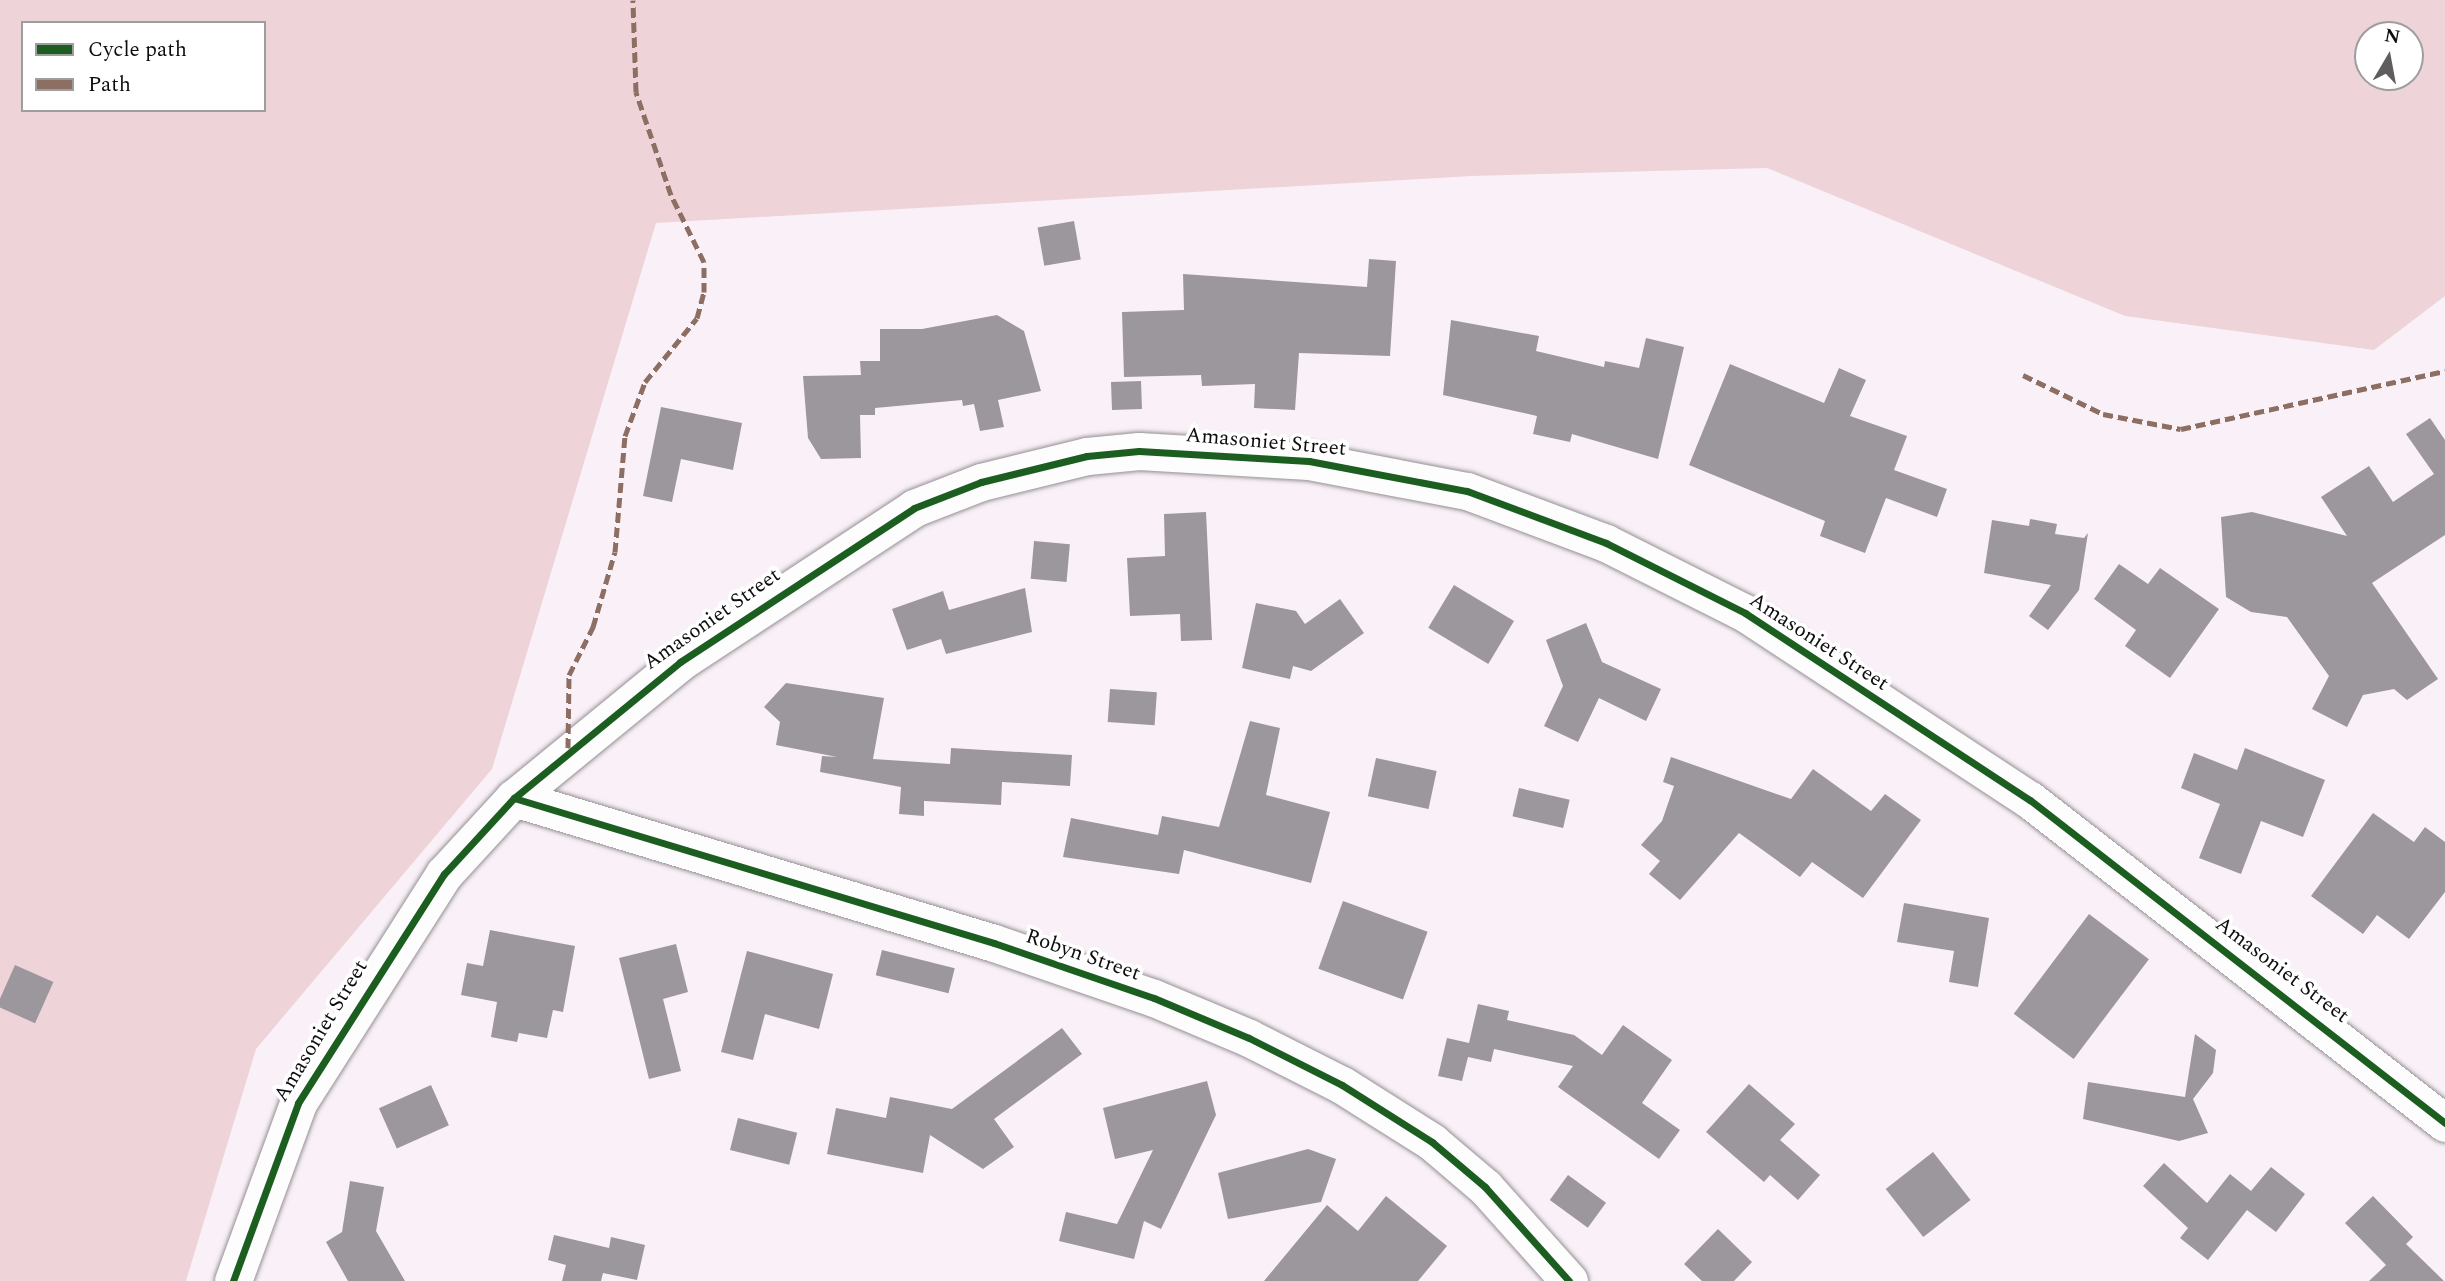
<!DOCTYPE html>
<style>
body{margin:0}
#map{position:relative;width:2445px;height:1281px;overflow:hidden;background:#faf1f8;font-family:Spectral,serif}
div>[style]{position:absolute}
.green>*{inset:0;background:#eed3d8}
.building>*{inset:0;background:#9c979c;transform-origin:0 0}
.roads{filter:drop-shadow(0 0 2px #949093) drop-shadow(0 0 2px #949093)}
.minor>*{height:37px;margin:-18.5px;padding:0 18.5px;transform-origin:18.5px;border-radius:18.5px;background:#fefdfe}
.quiet>*{height:5px;margin-top:-2.5px;transform-origin:0;background:repeating-linear-gradient(90deg,#8d6e63 0 10px,transparent 0 15px)}
.cycleway>*{height:7px;margin:-3.5px;padding:0 3.5px;transform-origin:3.5px;border-radius:3.5px;background:#1b5e20}
span{translate:-50% -50%;white-space:nowrap;text-align:center;line-height:1.15;-webkit-text-stroke:7px #fff;paint-order:stroke}
.street-label{font-size:21px;color:#0d0d0d}
.legend{position:absolute;left:21px;top:21px;width:245px;height:91px;box-sizing:border-box;background:#fff;border:2px solid #9e9e9e;margin:0;padding:9px 12px;list-style:none;font-size:21px;color:#0d0d0d}
.legend li{display:flex;align-items:center;gap:14px;height:35px}
.legend b{width:35px;border:2px solid #9e9e9e}
.north{position:absolute;left:2354px;top:21px;width:70px;height:70px;box-sizing:border-box;background:#fff;border:2px solid #9e9e9e;border-radius:50%;rotate:10deg;font-size:19px;font-weight:700;line-height:28px;text-align:center;color:#0d0d0d}
.north::after{content:'';display:block;margin:auto;width:24px;height:32px;background:#605d5f;clip-path:polygon(50% 0,100% 100%,50% 72%,0 100%)}
</style>
<div id="map">
<div class="green">
<i style="clip-path:polygon(evenodd,0 0,2445px 0,2445px 296px,2374px 350px,2125px 316px,1767px 168px,1472px 176px,656px 223px,492px 769px,256px 1049px,186px 1281px,0 1281px,0 0,23px 23px,264px 23px,264px 110px,23px 110px,23px 23px,0 0,2368px 35px,2410px 35px,2410px 77px,2368px 77px,2368px 35px)"></i>
</div>
<div class="building">
<i style="left:1074px;top:221px;width:39px;height:37px;rotate:80deg"></i>
<i style="clip-path:polygon(1369px 259px,1396px 261px,1390px 356px,1299px 353px,1295px 410px,1254px 408px,1255px 384px,1202px 386px,1201px 375px,1124px 377px,1122px 312px,1184px 310px,1183px 274px,1367px 287px)"></i>
<i style="clip-path:polygon(997px 315px,1024px 331px,1041px 391px,998px 400px,1004px 427px,980px 431px,974px 404px,963px 406px,962px 400px,875px 408px,875px 415px,860px 415px,861px 458px,821px 459px,808px 438px,803px 376px,861px 375px,860px 361px,880px 361px,880px 329px,922px 329px)"></i>
<i style="clip-path:polygon(1451px 320px,1539px 336px,1536px 351px,1604px 367px,1605px 361px,1639px 368px,1646px 338px,1684px 347px,1658px 459px,1572px 434px,1570px 442px,1533px 434px,1537px 416px,1443px 395px)"></i>
<i style="clip-path:polygon(1730px 364px,1824px 403px,1839px 368px,1866px 380px,1850px 416px,1907px 436px,1894px 470px,1947px 489px,1937px 517px,1886px 498px,1865px 553px,1820px 536px,1825px 521px,1689px 465px)"></i>
<i style="left:1141px;top:381px;width:28px;height:30px;rotate:88deg"></i>
<i style="clip-path:polygon(661px 407px,742px 423px,733px 470px,681px 459px,672px 502px,643px 496px)"></i>
<i style="clip-path:polygon(2430px 418px,2445px 440px,2445px 535px,2372px 583px,2438px 679px,2407px 700px,2394px 689px,2363px 695px,2347px 727px,2312px 709px,2329px 676px,2287px 617px,2251px 612px,2226px 597px,2221px 517px,2252px 512px,2347px 536px,2321px 497px,2369px 466px,2393px 502px,2434px 474px,2406px 434px)"></i>
<i style="clip-path:polygon(1206px 512px,1212px 640px,1181px 641px,1180px 614px,1130px 616px,1127px 558px,1165px 556px,1164px 514px)"></i>
<i style="clip-path:polygon(2030px 519px,2057px 524px,2055px 534px,2084px 538px,2088px 533px,2079px 590px,2048px 630px,2029px 616px,2051px 585px,1984px 573px,1992px 520px,2029px 526px)"></i>
<i style="left:1034px;top:541px;width:36px;height:38px;rotate:5deg"></i>
<i style="clip-path:polygon(2119px 564px,2148px 584px,2160px 568px,2219px 609px,2170px 678px,2125px 646px,2136px 630px,2094px 599px)"></i>
<i style="left:1454px;top:585px;width:70px;height:50px;rotate:31deg"></i>
<i style="clip-path:polygon(1025px 588px,1032px 632px,946px 654px,941px 639px,907px 650px,892px 609px,943px 591px,949px 610px)"></i>
<i style="clip-path:polygon(1340px 599px,1364px 633px,1311px 671px,1293px 666px,1290px 679px,1242px 668px,1256px 603px,1296px 611px,1305px 624px)"></i>
<i style="clip-path:polygon(1586px 623px,1602px 662px,1661px 689px,1646px 721px,1599px 698px,1578px 742px,1544px 726px,1563px 686px,1546px 640px)"></i>
<i style="clip-path:polygon(786px 683px,884px 698px,873px 759px,950px 764px,951px 748px,1072px 755px,1070px 786px,1002px 782px,1001px 805px,924px 801px,924px 816px,899px 814px,901px 787px,820px 772px,822px 756px,837px 757px,776px 745px,780px 722px,764px 707px)"></i>
<i style="left:1110px;top:689px;width:47px;height:33px;rotate:4deg"></i>
<i style="clip-path:polygon(1250px 721px,1280px 728px,1266px 795px,1330px 812px,1311px 883px,1184px 850px,1179px 874px,1063px 857px,1071px 818px,1158px 835px,1162px 816px,1219px 827px)"></i>
<i style="clip-path:polygon(2245px 748px,2325px 780px,2303px 837px,2261px 821px,2241px 874px,2199px 858px,2220px 804px,2181px 788px,2194px 753px,2237px 770px)"></i>
<i style="clip-path:polygon(1671px 757px,1791px 799px,1813px 769px,1871px 811px,1885px 794px,1921px 820px,1863px 898px,1812px 862px,1800px 877px,1739px 833px,1680px 900px,1649px 874px,1660px 861px,1641px 845px,1662px 821px,1674px 786px,1663px 782px)"></i>
<i style="left:1376px;top:758px;width:62px;height:39px;rotate:12deg"></i>
<i style="left:1519px;top:788px;width:52px;height:29px;rotate:13deg"></i>
<i style="clip-path:polygon(2373px 813px,2414px 842px,2425px 827px,2445px 842px,2445px 892px,2409px 939px,2377px 915px,2363px 934px,2311px 896px)"></i>
<i style="left:1343px;top:901px;width:90px;height:72px;rotate:20deg"></i>
<i style="clip-path:polygon(1904px 903px,1989px 918px,1978px 987px,1949px 982px,1954px 951px,1897px 942px)"></i>
<i style="left:2089px;top:914px;width:75px;height:125px;rotate:37deg"></i>
<i style="clip-path:polygon(490px 930px,575px 946px,563px 1012px,553px 1010px,547px 1038px,519px 1033px,517px 1042px,491px 1037px,497px 1002px,461px 995px,467px 963px,483px 966px)"></i>
<i style="clip-path:polygon(676px 944px,688px 992px,663px 999px,681px 1071px,649px 1079px,619px 958px)"></i>
<i style="left:882px;top:950px;width:75px;height:26px;rotate:14deg"></i>
<i style="clip-path:polygon(747px 951px,833px 974px,819px 1029px,765px 1014px,753px 1060px,721px 1052px)"></i>
<i style="left:15px;top:965px;width:42px;height:45px;rotate:24deg"></i>
<i style="clip-path:polygon(1478px 1004px,1509px 1011px,1507px 1020px,1574px 1035px,1602px 1055px,1623px 1025px,1672px 1060px,1642px 1103px,1680px 1130px,1659px 1159px,1558px 1087px,1573px 1066px,1494px 1049px,1491px 1062px,1468px 1057px,1462px 1081px,1438px 1076px,1447px 1038px,1469px 1043px)"></i>
<i style="clip-path:polygon(1062px 1028px,1082px 1054px,994px 1119px,1014px 1147px,983px 1169px,930px 1135px,923px 1173px,827px 1154px,836px 1108px,886px 1118px,890px 1097px,952px 1109px)"></i>
<i style="clip-path:polygon(2195px 1034px,2216px 1050px,2213px 1073px,2193px 1099px,2208px 1133px,2179px 1141px,2083px 1119px,2088px 1082px,2185px 1097px)"></i>
<i style="clip-path:polygon(1207px 1081px,1216px 1115px,1161px 1229px,1144px 1221px,1134px 1259px,1059px 1241px,1066px 1212px,1117px 1224px,1153px 1150px,1115px 1159px,1103px 1108px)"></i>
<i style="clip-path:polygon(1749px 1084px,1795px 1124px,1780px 1140px,1820px 1175px,1798px 1200px,1770px 1175px,1764px 1182px,1706px 1132px)"></i>
<i style="left:431px;top:1085px;width:44px;height:57px;rotate:66deg"></i>
<i style="left:738px;top:1118px;width:61px;height:33px;rotate:14deg"></i>
<i style="clip-path:polygon(1308px 1149px,1336px 1159px,1321px 1202px,1228px 1219px,1218px 1173px)"></i>
<i style="left:1933px;top:1152px;width:61px;height:60px;rotate:52deg"></i>
<i style="clip-path:polygon(2164px 1163px,2207px 1203px,2230px 1174px,2251px 1191px,2271px 1167px,2305px 1194px,2276px 1232px,2247px 1210px,2208px 1260px,2180px 1238px,2188px 1228px,2143px 1186px)"></i>
<i style="left:1568px;top:1175px;width:47px;height:31px;rotate:36deg"></i>
<i style="clip-path:polygon(350px 1181px,384px 1187px,376px 1231px,405px 1281px,348px 1281px,326px 1242px,342px 1232px)"></i>
<i style="clip-path:polygon(1386px 1196px,1447px 1246px,1418px 1281px,1264px 1281px,1327px 1205px,1358px 1231px)"></i>
<i style="clip-path:polygon(2373px 1196px,2413px 1237px,2406px 1244px,2444px 1281px,2369px 1281px,2386px 1265px,2345px 1223px)"></i>
<i style="clip-path:polygon(1718px 1229px,1752px 1262px,1734px 1281px,1702px 1281px,1684px 1264px)"></i>
<i style="clip-path:polygon(554px 1235px,609px 1248px,611px 1237px,645px 1245px,637px 1280px,603px 1273px,601px 1281px,562px 1281px,566px 1265px,548px 1260px)"></i>
</div>
<div class="roads">
<div class="minor">
<i style="left:514px;top:798px;width:501px;rotate:16.81deg"></i>
<i style="left:994px;top:943px;width:169px;rotate:19deg"></i>
<i style="left:1154px;top:998px;width:103px;rotate:22.8deg"></i>
<i style="left:1249px;top:1038px;width:104px;rotate:26.8deg"></i>
<i style="left:1342px;top:1085px;width:107px;rotate:32.3deg"></i>
<i style="left:1432px;top:1142px;width:70px;rotate:40.3deg"></i>
<i style="left:1485px;top:1187px;width:126px;rotate:48.2deg"></i>
<i style="left:233px;top:1281px;width:189px;rotate:-69.9deg"></i>
<i style="left:298px;top:1103px;width:272px;rotate:-57.5deg"></i>
<i style="left:444px;top:874px;width:103px;rotate:-47.4deg"></i>
<i style="left:514px;top:798px;width:215px;rotate:-39.3deg"></i>
<i style="left:680px;top:662px;width:280px;rotate:-33.3deg"></i>
<i style="left:914px;top:508px;width:72px;rotate:-21.2deg"></i>
<i style="left:981px;top:482px;width:109px;rotate:-13.8deg"></i>
<i style="left:1087px;top:456px;width:52px;rotate:-5.5deg"></i>
<i style="left:1139px;top:451px;width:170px;rotate:3.4deg"></i>
<i style="left:1309px;top:461px;width:161px;rotate:10.8deg"></i>
<i style="left:1467px;top:491px;width:148px;rotate:20.5deg"></i>
<i style="left:1606px;top:543px;width:156px;rotate:26.7deg"></i>
<i style="left:1745px;top:613px;width:341px;rotate:33.3deg"></i>
<i style="left:2030px;top:800px;width:526px;rotate:37.89deg"></i>
</div>
</div>
<div class="quiet">
<i style="left:2023px;top:375px;width:89px;rotate:26deg"></i>
<i style="left:2103px;top:414px;width:79px;rotate:10.9deg"></i>
<i style="left:2181px;top:429px;width:270px;rotate:-12.4deg"></i>
<i style="left:568px;top:748px;width:73px;rotate:-89.2deg"></i>
<i style="left:569px;top:675px;width:54px;rotate:-63.4deg"></i>
<i style="left:593px;top:627px;width:78px;rotate:-73.7deg"></i>
<i style="left:615px;top:552px;width:116px;rotate:-85.1deg"></i>
<i style="left:625px;top:436px;width:58px;rotate:-69.7deg"></i>
<i style="left:645px;top:382px;width:82px;rotate:-50.9deg"></i>
<i style="left:697px;top:318px;width:27px;rotate:-75deg"></i>
<i style="left:704px;top:292px;width:30px;rotate:-90deg"></i>
<i style="left:704px;top:262px;width:75px;rotate:-116.2deg"></i>
<i style="left:671px;top:195px;width:109px;rotate:-108.8deg"></i>
<i style="left:636px;top:92px;width:92px;rotate:-91.9deg"></i>
</div>
<div class="cycleway">
<i style="left:514px;top:798px;width:501px;rotate:16.81deg"></i>
<i style="left:994px;top:943px;width:169px;rotate:19deg"></i>
<i style="left:1154px;top:998px;width:103px;rotate:22.8deg"></i>
<i style="left:1249px;top:1038px;width:104px;rotate:26.8deg"></i>
<i style="left:1342px;top:1085px;width:107px;rotate:32.3deg"></i>
<i style="left:1432px;top:1142px;width:70px;rotate:40.3deg"></i>
<i style="left:1485px;top:1187px;width:126px;rotate:48.2deg"></i>
<i style="left:233px;top:1281px;width:189px;rotate:-69.9deg"></i>
<i style="left:298px;top:1103px;width:272px;rotate:-57.5deg"></i>
<i style="left:444px;top:874px;width:103px;rotate:-47.4deg"></i>
<i style="left:514px;top:798px;width:215px;rotate:-39.3deg"></i>
<i style="left:680px;top:662px;width:280px;rotate:-33.3deg"></i>
<i style="left:914px;top:508px;width:72px;rotate:-21.2deg"></i>
<i style="left:981px;top:482px;width:109px;rotate:-13.8deg"></i>
<i style="left:1087px;top:456px;width:52px;rotate:-5.5deg"></i>
<i style="left:1139px;top:451px;width:170px;rotate:3.4deg"></i>
<i style="left:1309px;top:461px;width:161px;rotate:10.8deg"></i>
<i style="left:1467px;top:491px;width:148px;rotate:20.5deg"></i>
<i style="left:1606px;top:543px;width:156px;rotate:26.7deg"></i>
<i style="left:1745px;top:613px;width:341px;rotate:33.3deg"></i>
<i style="left:2030px;top:800px;width:526px;rotate:37.89deg"></i>
</div>
<div class="street-label">
<span style="left:1266px;top:442px;rotate:5deg">Amasoniet Street</span>
<span style="left:712px;top:619px;rotate:-35deg">Amasoniet Street</span>
<span style="left:1819px;top:642px;rotate:33deg">Amasoniet Street</span>
<span style="left:1083px;top:955px;rotate:19deg">Robyn Street</span>
<span style="left:2282px;top:970px;rotate:37deg">Amasoniet Street</span>
<span style="left:321px;top:1031px;rotate:-59deg">Amasoniet Street</span>
</div>
<ul class="legend">
<li><b style="height:9px;background:#1b5e20"></b>Cycle path</li>
<li><b style="height:9px;background:#8d6e63"></b>Path</li>
</ul>
<div class="north">N</div>
</div>
